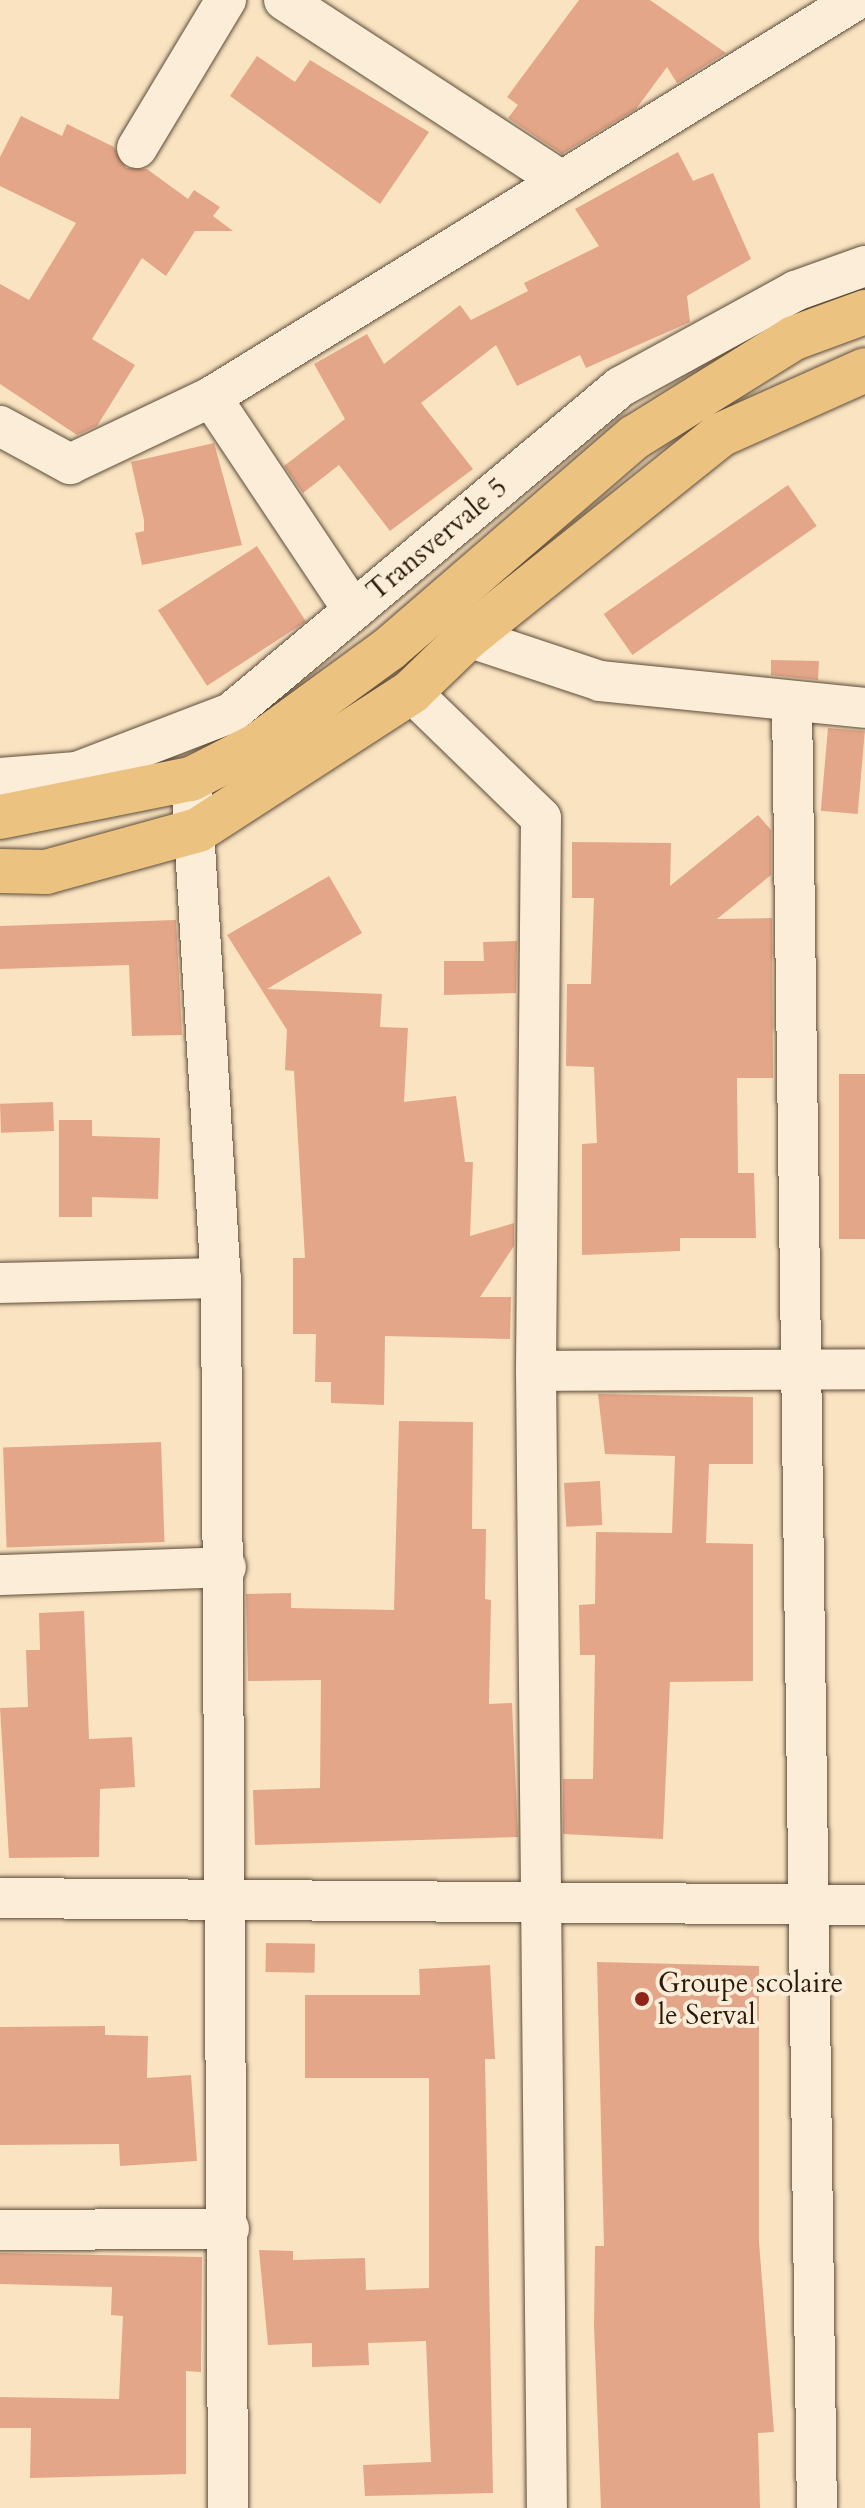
<!DOCTYPE html>
<style>
body{margin:0}
#map{position:relative;width:865px;height:2508px;overflow:hidden;background:#f9e3c1;font-family:Cardo,serif}
div>[style]{position:absolute}
.building>*{inset:0;background:#e4a688;transform-origin:0 0}
.roads{filter:drop-shadow(0 0 2px #5e4c39) drop-shadow(0 0 2px #5e4c39)}
.minor>*{height:40px;margin:-20px;padding:0 20px;transform-origin:20px;border-radius:20px;background:#fbedd7}
.major>*{height:44px;margin:-22px;padding:0 22px;transform-origin:22px;border-radius:22px;background:#ecc280}
.dots>*{width:22px;height:22px;translate:-50% -50%;box-sizing:border-box;border:4px solid #fbedd7;border-radius:50%}
span{translate:-50% -50%;white-space:nowrap;text-align:center;line-height:1.15;-webkit-text-stroke:8px #fbedd7;paint-order:stroke}
.street-label{font-size:28px;color:#2a1a0c}
.poi-label{font-size:28px;color:#2a1a0c}
.left{translate:0 -50%;text-align:left}
</style>
<div id="map">
<div class="building">
<i style="clip-path:polygon(579px 0,650px 0,726px 53px,677px 83px,667px 67px,636px 109px,562px 154px,508px 118px,518px 105px,507px 97px)"></i>
<i style="clip-path:polygon(257px 56px,295px 82px,310px 60px,429px 132px,380px 204px,230px 96px)"></i>
<i style="clip-path:polygon(21px 116px,62px 136px,67px 124px,114px 147px,126px 168px,147px 169px,188px 199px,194px 190px,220px 207px,213px 216px,233px 231px,195px 231px,166px 276px,142px 258px,92px 339px,135px 365px,97px 426px,77px 435px,0 384px,0 284px,29px 300px,76px 223px,0 186px,0 157px)"></i>
<i style="clip-path:polygon(678px 152px,693px 181px,713px 173px,751px 259px,687px 296px,690px 322px,586px 368px,580px 355px,517px 386px,496px 345px,421px 403px,473px 469px,390px 531px,339px 465px,303px 493px,284px 466px,345px 419px,314px 364px,367px 334px,384px 364px,460px 305px,471px 320px,528px 291px,524px 283px,599px 246px,575px 209px)"></i>
<i style="clip-path:polygon(214px 443px,242px 545px,142px 565px,135px 533px,144px 531px,144px 520px,131px 462px)"></i>
<i style="left:788px;top:485px;width:50px;height:225px;rotate:55deg"></i>
<i style="left:257px;top:546px;width:90px;height:118px;rotate:57deg"></i>
<i style="clip-path:polygon(771px 660px,819px 661px,818px 680px,771px 675px)"></i>
<i style="left:828px;top:728px;width:37px;height:83px;rotate:5deg"></i>
<i style="clip-path:polygon(758px 815px,771px 830px,771px 875px,717px 919px,772px 918px,773px 1078px,737px 1078px,738px 1173px,754px 1173px,756px 1238px,680px 1238px,680px 1251px,582px 1255px,582px 1144px,597px 1143px,594px 1067px,566px 1066px,567px 984px,591px 984px,594px 898px,572px 898px,572px 842px,671px 843px,670px 886px)"></i>
<i style="clip-path:polygon(329px 876px,362px 933px,267px 989px,382px 994px,380px 1027px,408px 1028px,404px 1102px,456px 1096px,465px 1162px,473px 1162px,470px 1236px,514px 1223px,514px 1246px,480px 1297px,511px 1297px,510px 1339px,385px 1336px,384px 1405px,331px 1403px,331px 1382px,315px 1382px,316px 1334px,293px 1334px,293px 1258px,305px 1258px,294px 1071px,285px 1070px,287px 1030px,227px 935px)"></i>
<i style="clip-path:polygon(176px 920px,182px 1035px,132px 1036px,129px 965px,0 969px,0 926px)"></i>
<i style="clip-path:polygon(517px 941px,516px 993px,444px 995px,444px 961px,484px 961px,483px 942px)"></i>
<i style="left:839px;top:1074px;width:26px;height:165px"></i>
<i style="left:53px;top:1102px;width:29px;height:53px;rotate:88deg"></i>
<i style="clip-path:polygon(59px 1120px,92px 1120px,92px 1136px,160px 1138px,158px 1199px,92px 1197px,92px 1217px,59px 1217px)"></i>
<i style="clip-path:polygon(598px 1394px,753px 1397px,753px 1464px,709px 1464px,706px 1543px,753px 1544px,753px 1681px,670px 1682px,663px 1839px,563px 1834px,563px 1779px,593px 1779px,595px 1655px,580px 1655px,579px 1605px,595px 1604px,596px 1532px,672px 1533px,675px 1456px,605px 1454px)"></i>
<i style="clip-path:polygon(399px 1421px,473px 1422px,472px 1529px,486px 1529px,485px 1599px,491px 1600px,489px 1704px,512px 1703px,518px 1837px,255px 1845px,253px 1790px,320px 1788px,321px 1680px,248px 1681px,246px 1594px,291px 1593px,291px 1608px,394px 1610px)"></i>
<i style="left:161px;top:1442px;width:100px;height:158px;rotate:88deg"></i>
<i style="left:600px;top:1481px;width:44px;height:36px;rotate:87deg"></i>
<i style="clip-path:polygon(84px 1611px,89px 1739px,132px 1737px,135px 1787px,100px 1789px,99px 1857px,9px 1858px,0 1708px,28px 1707px,26px 1650px,40px 1650px,39px 1613px)"></i>
<i style="left:266px;top:1943px;width:49px;height:29px;rotate:1deg"></i>
<i style="clip-path:polygon(597px 1962px,759px 1966px,759px 2242px,774px 2432px,758px 2433px,760px 2508px,601px 2508px,594px 2326px,595px 2246px,604px 2246px)"></i>
<i style="clip-path:polygon(490px 1965px,495px 2059px,485px 2059px,493px 2493px,365px 2496px,363px 2465px,431px 2462px,426px 2341px,368px 2343px,369px 2365px,312px 2367px,312px 2343px,268px 2345px,259px 2250px,293px 2251px,293px 2260px,365px 2258px,366px 2290px,429px 2288px,429px 2078px,305px 2078px,305px 1995px,420px 1995px,419px 1969px)"></i>
<i style="clip-path:polygon(105px 2026px,105px 2035px,148px 2036px,147px 2078px,191px 2075px,197px 2161px,120px 2166px,119px 2144px,0 2145px,0 2027px)"></i>
<i style="clip-path:polygon(0 2253px,202px 2257px,201px 2372px,186px 2371px,186px 2474px,30px 2478px,31px 2428px,0 2428px,0 2397px,119px 2399px,123px 2316px,111px 2315px,112px 2287px,0 2284px)"></i>
</div>
<div class="roads">
<div class="minor">
<i style="left:284px;top:0;width:332px;rotate:33.1deg"></i>
<i style="left:137px;top:148px;width:173px;rotate:-59deg"></i>
<i style="left:211px;top:397px;width:256px;rotate:56.3deg"></i>
<i style="left:0;top:426px;width:80px;rotate:28.5deg"></i>
<i style="left:70px;top:464px;width:156px;rotate:-25.4deg"></i>
<i style="left:211px;top:397px;width:757px;rotate:-31.61deg"></i>
<i style="left:468px;top:637px;width:139px;rotate:18.4deg"></i>
<i style="left:600px;top:681px;width:266px;rotate:5.8deg"></i>
<i style="left:411px;top:692px;width:181px;rotate:44.1deg"></i>
<i style="left:541px;top:818px;width:553px;rotate:90.52deg"></i>
<i style="left:536px;top:1371px;width:1137px;rotate:89.45deg"></i>
<i style="left:792px;top:703px;width:1805px;rotate:89.21deg"></i>
<i style="left:0;top:778px;width:77px;rotate:-4.5deg"></i>
<i style="left:77px;top:772px;width:165px;rotate:-21deg"></i>
<i style="left:231px;top:713px;width:508px;rotate:-39.96deg"></i>
<i style="left:620px;top:387px;width:200px;rotate:-28.7deg"></i>
<i style="left:795px;top:291px;width:74px;rotate:-19.7deg"></i>
<i style="left:191px;top:779px;width:500px;rotate:86.6deg"></i>
<i style="left:221px;top:1278px;width:1230px;rotate:89.67deg"></i>
<i style="left:0;top:1283px;width:221px;rotate:-1.3deg"></i>
<i style="left:536px;top:1371px;width:329px;rotate:-0.3deg"></i>
<i style="left:0;top:1575px;width:226px;rotate:-2deg"></i>
<i style="left:0;top:1898px;width:865px;rotate:0.46deg"></i>
<i style="left:0;top:2230px;width:229px;rotate:-0.3deg"></i>
</div>
<div class="major">
<i style="left:0;top:817px;width:195px;rotate:-11.3deg"></i>
<i style="left:191px;top:779px;width:73px;rotate:-26.9deg"></i>
<i style="left:256px;top:746px;width:165px;rotate:-36.1deg"></i>
<i style="left:389px;top:649px;width:325px;rotate:-40.8deg"></i>
<i style="left:635px;top:437px;width:187px;rotate:-31.9deg"></i>
<i style="left:794px;top:338px;width:76px;rotate:-20.1deg"></i>
<i style="left:0;top:871px;width:46px;rotate:1.2deg"></i>
<i style="left:46px;top:872px;width:158px;rotate:-15.4deg"></i>
<i style="left:198px;top:830px;width:254px;rotate:-32.9deg"></i>
<i style="left:411px;top:692px;width:79px;rotate:-44deg"></i>
<i style="left:468px;top:637px;width:323px;rotate:-38.7deg"></i>
<i style="left:720px;top:435px;width:159px;rotate:-24.1deg"></i>
</div>
</div>
<div class="dots">
<i style="left:642px;top:1999px;background:#8f2418"></i>
</div>
<div class="street-label">
<span style="left:437px;top:539px;rotate:-40deg">Transvervale 5</span>
</div>
<div class="poi-label">
<span class="left" style="left:658px;top:1999px">Groupe scolaire<br>le Serval</span>
</div>
</div>
